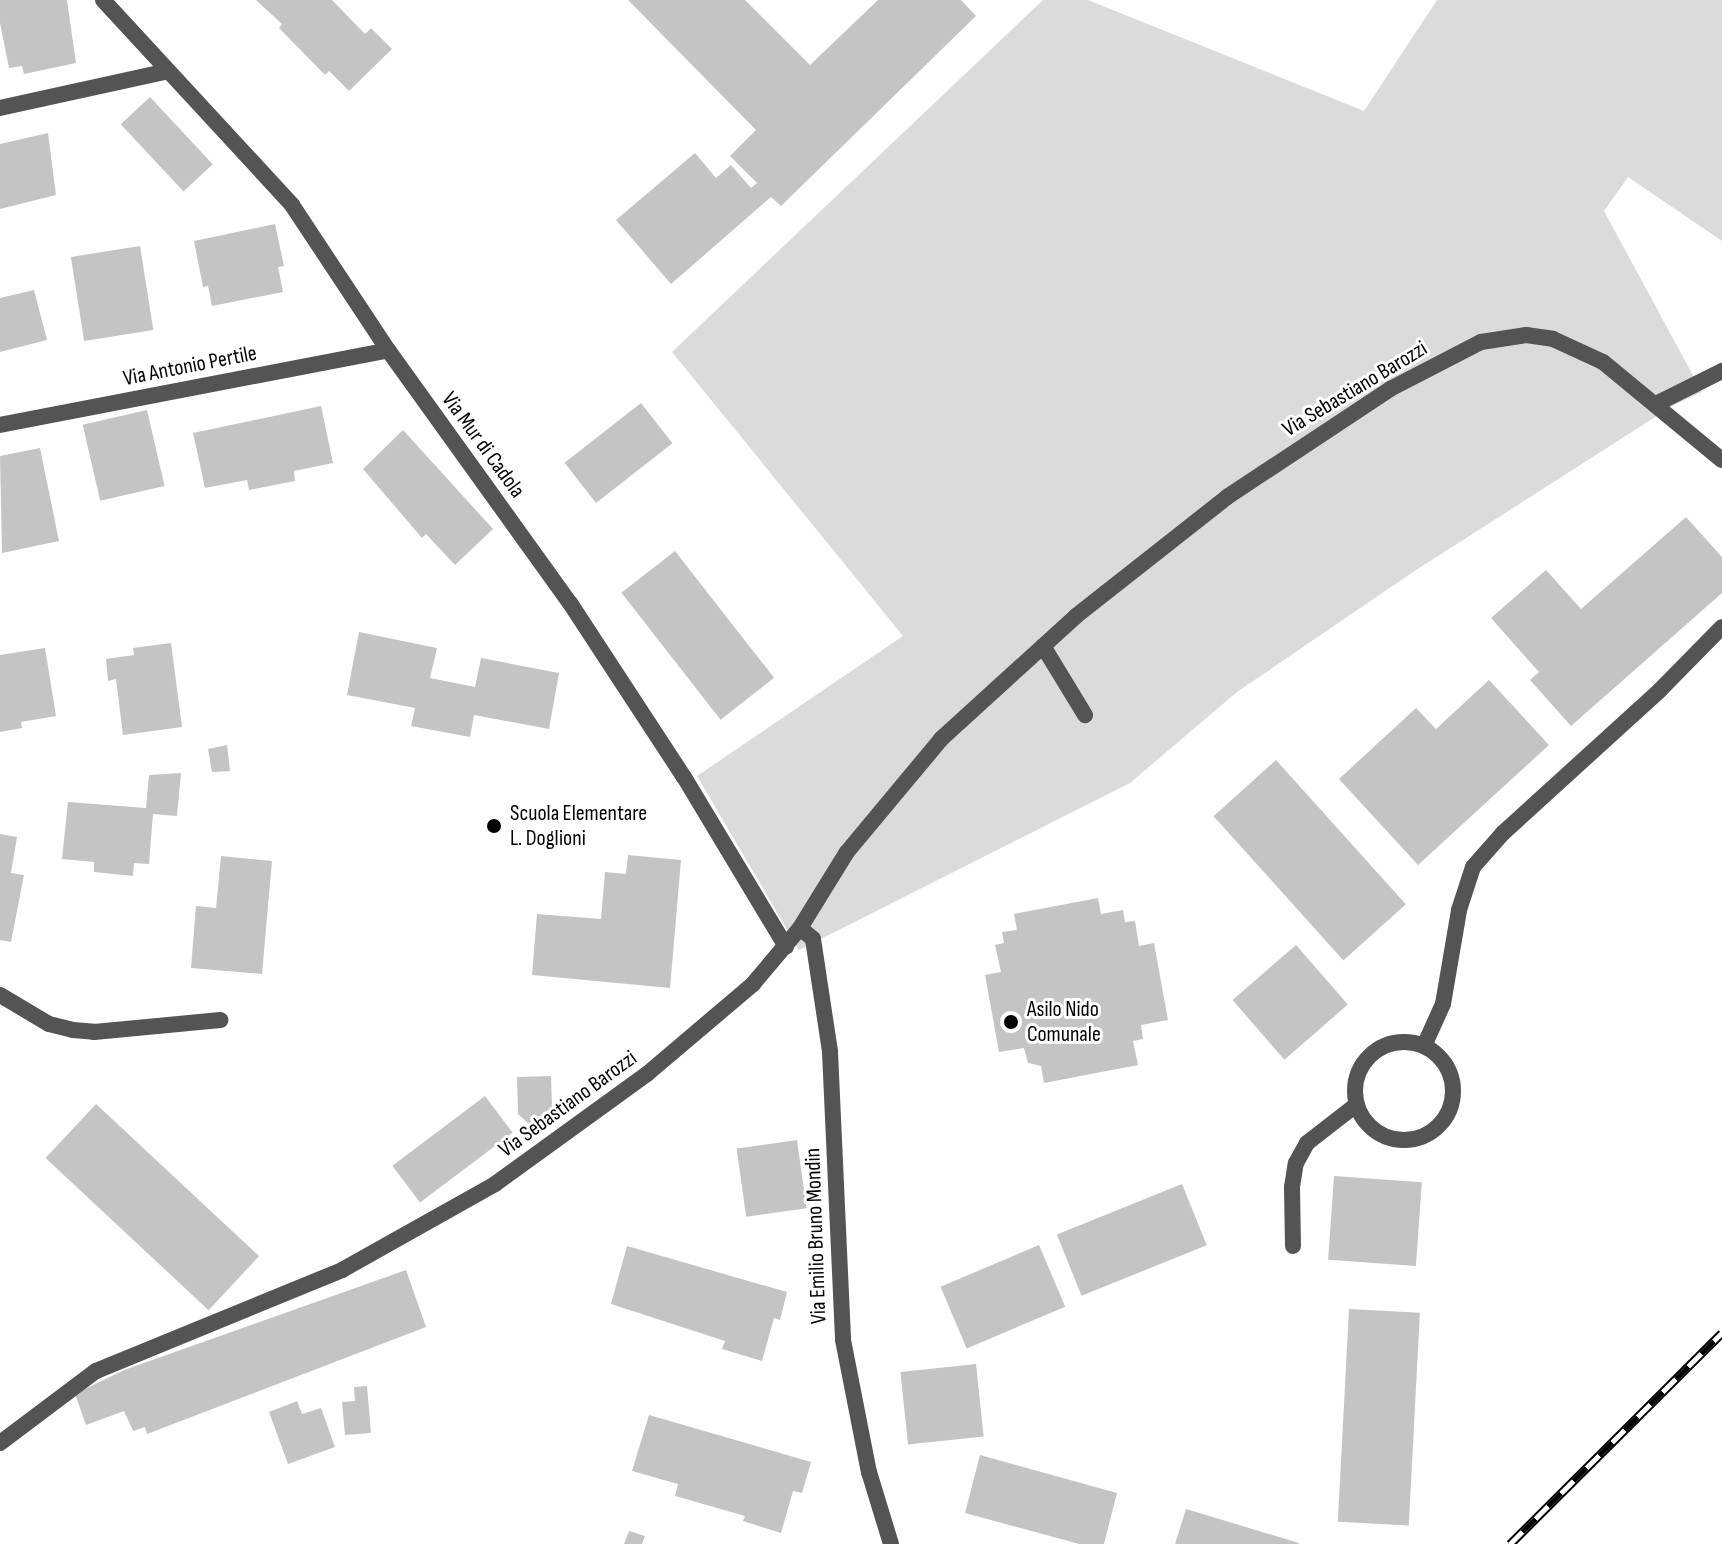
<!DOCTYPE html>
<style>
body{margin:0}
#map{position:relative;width:1722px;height:1544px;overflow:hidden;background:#fff;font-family:"Sofia Sans Condensed",sans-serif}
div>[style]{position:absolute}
.green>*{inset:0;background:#dbdbdb}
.building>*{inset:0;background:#c4c4c4;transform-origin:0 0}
.minor>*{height:16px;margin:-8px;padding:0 8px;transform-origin:8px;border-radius:8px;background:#545454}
.minor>.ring{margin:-8px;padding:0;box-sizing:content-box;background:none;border:16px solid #545454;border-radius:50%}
.rail>*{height:9px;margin-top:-4.5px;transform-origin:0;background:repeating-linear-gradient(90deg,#fff 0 18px,#000 0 36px);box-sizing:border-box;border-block:2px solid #000}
.dots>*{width:22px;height:22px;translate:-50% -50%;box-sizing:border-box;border:4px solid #fff;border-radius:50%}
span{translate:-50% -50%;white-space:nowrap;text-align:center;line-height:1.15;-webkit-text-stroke:6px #fff;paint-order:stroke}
.street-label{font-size:22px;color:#000}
.poi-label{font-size:22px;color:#000}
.left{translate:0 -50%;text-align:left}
</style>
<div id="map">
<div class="green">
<i style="clip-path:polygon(1043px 0,1088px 0,1364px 111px,1437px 0,1722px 0,1722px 241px,1628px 177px,1604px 211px,1702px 392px,1674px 405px,1413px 572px,1237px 692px,1130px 783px,799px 950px,697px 776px,903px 636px,672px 352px)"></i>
</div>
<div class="building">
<i style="clip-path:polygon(0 0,67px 0,76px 63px,24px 74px,22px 66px,9px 68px,0 23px)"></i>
<i style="clip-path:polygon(256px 0,332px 0,365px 34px,371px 28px,392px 49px,349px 91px,329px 71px,325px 75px,279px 28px,282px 24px)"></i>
<i style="clip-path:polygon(628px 0,745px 0,810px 65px,878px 0,961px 0,976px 16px,781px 206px,771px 197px,671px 284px,616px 220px,695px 153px,716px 178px,731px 165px,751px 188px,757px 183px,730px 156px,756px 130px)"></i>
<i style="left:150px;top:97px;width:92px;height:40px;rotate:47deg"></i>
<i style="clip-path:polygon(48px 133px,56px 195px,0 209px,0 144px)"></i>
<i style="clip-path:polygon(275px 224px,284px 266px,278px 267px,283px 292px,212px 306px,208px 286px,203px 287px,194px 241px)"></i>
<i style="left:140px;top:246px;width:85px;height:70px;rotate:81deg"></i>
<i style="clip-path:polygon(34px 290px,47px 340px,0 352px,0 298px)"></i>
<i style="left:641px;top:403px;width:51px;height:97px;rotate:52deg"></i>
<i style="clip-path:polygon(321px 406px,333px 463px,294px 471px,295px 481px,249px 490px,247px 480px,205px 488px,193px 433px)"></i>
<i style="left:147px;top:410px;width:78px;height:66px;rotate:77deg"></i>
<i style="clip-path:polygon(403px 430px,493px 529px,455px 565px,426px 534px,422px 538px,363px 469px)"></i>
<i style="clip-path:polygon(40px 448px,59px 541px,2px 553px,0 456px)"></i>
<i style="clip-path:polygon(1686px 517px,1722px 557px,1722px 593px,1571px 726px,1530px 680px,1539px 672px,1491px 618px,1546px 570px,1581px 609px)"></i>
<i style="left:675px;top:551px;width:161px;height:68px;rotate:52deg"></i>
<i style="clip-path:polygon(359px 632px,437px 648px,430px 678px,475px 687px,481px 658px,559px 673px,549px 729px,474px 715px,470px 737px,411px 726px,415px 708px,347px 695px)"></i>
<i style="clip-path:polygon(171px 643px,182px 727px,123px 735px,116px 679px,108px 681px,106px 659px,134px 655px,133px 648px)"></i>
<i style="clip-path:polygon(45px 648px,56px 716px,21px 722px,22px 728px,0 732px,0 655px)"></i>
<i style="clip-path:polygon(1489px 680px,1549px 745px,1418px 865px,1339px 779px,1416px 708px,1436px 729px)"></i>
<i style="clip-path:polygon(227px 745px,230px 771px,212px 772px,208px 749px)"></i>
<i style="left:1276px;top:760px;width:194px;height:84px;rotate:48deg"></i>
<i style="clip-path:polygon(181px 773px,177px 816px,153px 814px,149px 864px,134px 863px,133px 876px,94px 872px,94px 862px,62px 859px,68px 802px,146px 808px,149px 775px)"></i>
<i style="clip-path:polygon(0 834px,17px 837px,11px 873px,24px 875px,11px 942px,0 940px)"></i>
<i style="clip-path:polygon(628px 855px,681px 860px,670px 988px,532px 975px,537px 914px,601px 919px,605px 872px,626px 874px)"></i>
<i style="clip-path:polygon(221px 856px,272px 861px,262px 974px,191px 968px,196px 906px,216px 908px)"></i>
<i style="clip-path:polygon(1098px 898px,1101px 914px,1123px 910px,1125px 922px,1135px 921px,1139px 946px,1154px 943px,1168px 1020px,1141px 1025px,1143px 1039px,1133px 1041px,1138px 1065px,1044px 1083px,1041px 1066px,1028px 1063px,1024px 1048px,999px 1052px,985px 975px,1001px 972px,995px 945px,1004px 943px,1002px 932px,1017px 930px,1014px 914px)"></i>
<i style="left:1296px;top:945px;width:79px;height:84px;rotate:49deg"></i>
<i style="clip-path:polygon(551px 1076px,552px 1108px,530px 1125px,518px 1114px,517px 1077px)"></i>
<i style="left:485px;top:1096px;width:46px;height:116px;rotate:53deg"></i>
<i style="left:96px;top:1104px;width:223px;height:74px;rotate:43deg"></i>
<i style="left:797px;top:1140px;width:69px;height:61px;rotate:82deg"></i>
<i style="left:1334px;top:1176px;width:88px;height:84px;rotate:4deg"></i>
<i style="left:1182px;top:1184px;width:66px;height:135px;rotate:68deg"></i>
<i style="left:1039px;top:1245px;width:67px;height:107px;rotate:67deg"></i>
<i style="clip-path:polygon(627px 1246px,787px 1292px,780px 1320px,774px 1318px,762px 1361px,722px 1349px,725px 1341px,611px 1304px)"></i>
<i style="clip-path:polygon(406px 1270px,426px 1327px,147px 1434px,145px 1427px,133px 1431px,124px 1411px,86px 1425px,75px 1394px,124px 1370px)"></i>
<i style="left:1349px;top:1309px;width:71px;height:213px;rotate:3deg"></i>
<i style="left:976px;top:1364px;width:73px;height:76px;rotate:84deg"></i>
<i style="clip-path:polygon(367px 1386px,371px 1433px,345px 1435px,342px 1402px,355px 1401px,354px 1387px)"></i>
<i style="clip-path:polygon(297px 1401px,302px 1414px,321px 1408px,335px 1447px,288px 1464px,269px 1412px)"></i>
<i style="clip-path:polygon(649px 1415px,811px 1462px,802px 1493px,793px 1491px,781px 1533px,743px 1521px,745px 1516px,675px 1496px,678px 1484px,632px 1471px)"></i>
<i style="clip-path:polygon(980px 1455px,1117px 1493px,1104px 1544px,1079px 1544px,965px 1513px)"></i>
<i style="clip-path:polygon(1186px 1509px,1299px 1543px,1299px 1544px,1175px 1544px)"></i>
<i style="clip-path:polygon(629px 1531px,645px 1536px,642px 1544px,624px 1544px)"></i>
</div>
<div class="minor">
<i style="left:103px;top:0;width:279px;rotate:47.3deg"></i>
<i style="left:292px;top:205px;width:174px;rotate:56.5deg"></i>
<i style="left:388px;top:350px;width:312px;rotate:54.3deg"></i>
<i style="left:570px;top:603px;width:208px;rotate:56.8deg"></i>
<i style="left:684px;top:777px;width:198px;rotate:59deg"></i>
<i style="left:0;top:108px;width:172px;rotate:-12.4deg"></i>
<i style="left:1656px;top:404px;width:74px;rotate:-26.6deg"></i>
<i style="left:0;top:425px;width:395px;rotate:-10.9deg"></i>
<i style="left:1043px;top:646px;width:81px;rotate:58.7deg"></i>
<i style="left:800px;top:928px;width:17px;rotate:40deg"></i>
<i style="left:813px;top:939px;width:114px;rotate:81.4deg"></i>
<i style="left:830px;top:1052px;width:288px;rotate:87.4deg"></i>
<i style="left:843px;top:1340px;width:135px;rotate:78.9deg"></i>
<i style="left:869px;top:1472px;width:75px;rotate:73deg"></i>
<i style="left:0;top:995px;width:57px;rotate:30.6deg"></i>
<i style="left:49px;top:1024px;width:25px;rotate:14deg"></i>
<i style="left:73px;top:1030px;width:21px;rotate:5deg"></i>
<i style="left:94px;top:1032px;width:127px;rotate:-5.4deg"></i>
<i class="ring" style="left:1355px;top:1042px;width:82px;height:82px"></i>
<i style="left:1424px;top:1046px;width:46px;rotate:-65.7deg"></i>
<i style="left:1443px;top:1004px;width:95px;rotate:-80.3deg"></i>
<i style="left:1459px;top:910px;width:45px;rotate:-72deg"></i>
<i style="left:1473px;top:867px;width:45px;rotate:-48.6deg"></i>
<i style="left:1503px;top:833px;width:212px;rotate:-42.3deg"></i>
<i style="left:1660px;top:690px;width:88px;rotate:-45.5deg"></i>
<i style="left:1293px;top:1246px;width:59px;rotate:-91deg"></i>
<i style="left:1292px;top:1187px;width:24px;rotate:-81deg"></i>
<i style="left:1296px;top:1163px;width:23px;rotate:-61deg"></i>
<i style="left:1307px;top:1143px;width:62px;rotate:-37.8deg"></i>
<i style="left:0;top:1443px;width:120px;rotate:-36.9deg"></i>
<i style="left:96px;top:1371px;width:266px;rotate:-22.3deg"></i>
<i style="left:342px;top:1270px;width:176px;rotate:-29.3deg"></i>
<i style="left:495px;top:1184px;width:188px;rotate:-35.9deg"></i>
<i style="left:647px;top:1074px;width:139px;rotate:-40.3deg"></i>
<i style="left:753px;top:984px;width:73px;rotate:-50deg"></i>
<i style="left:800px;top:928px;width:89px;rotate:-58.3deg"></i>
<i style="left:847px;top:852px;width:147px;rotate:-50.2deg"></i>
<i style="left:941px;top:739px;width:183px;rotate:-42.3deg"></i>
<i style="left:1076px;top:616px;width:192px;rotate:-38.2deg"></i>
<i style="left:1227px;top:497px;width:196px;rotate:-33.5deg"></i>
<i style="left:1390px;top:389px;width:102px;rotate:-27.3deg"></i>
<i style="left:1481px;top:342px;width:46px;rotate:-8.8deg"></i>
<i style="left:1526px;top:335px;width:27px;rotate:8deg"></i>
<i style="left:1553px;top:339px;width:55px;rotate:24.7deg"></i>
<i style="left:1603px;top:362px;width:154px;rotate:39.5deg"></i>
</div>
<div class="rail">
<i style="left:1510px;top:1544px;width:299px;rotate:-44.9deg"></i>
</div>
<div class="dots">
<i style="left:494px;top:826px;background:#000"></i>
<i style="left:1011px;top:1022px;background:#000"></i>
</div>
<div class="street-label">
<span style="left:190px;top:366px;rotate:-11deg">Via Antonio Pertile</span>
<span style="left:1355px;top:389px;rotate:-31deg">Via Sebastiano Barozzi</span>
<span style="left:483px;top:445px;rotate:54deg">Via Mur di Cadola</span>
<span style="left:568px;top:1104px;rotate:-36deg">Via Sebastiano Barozzi</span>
<span style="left:816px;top:1236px;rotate:-92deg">Via Emilio Bruno Mondin</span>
</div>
<div class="poi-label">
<span class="left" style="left:510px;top:826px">Scuola Elementare<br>L. Doglioni</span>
<span class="left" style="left:1027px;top:1022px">Asilo Nido<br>Comunale</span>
</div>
</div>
